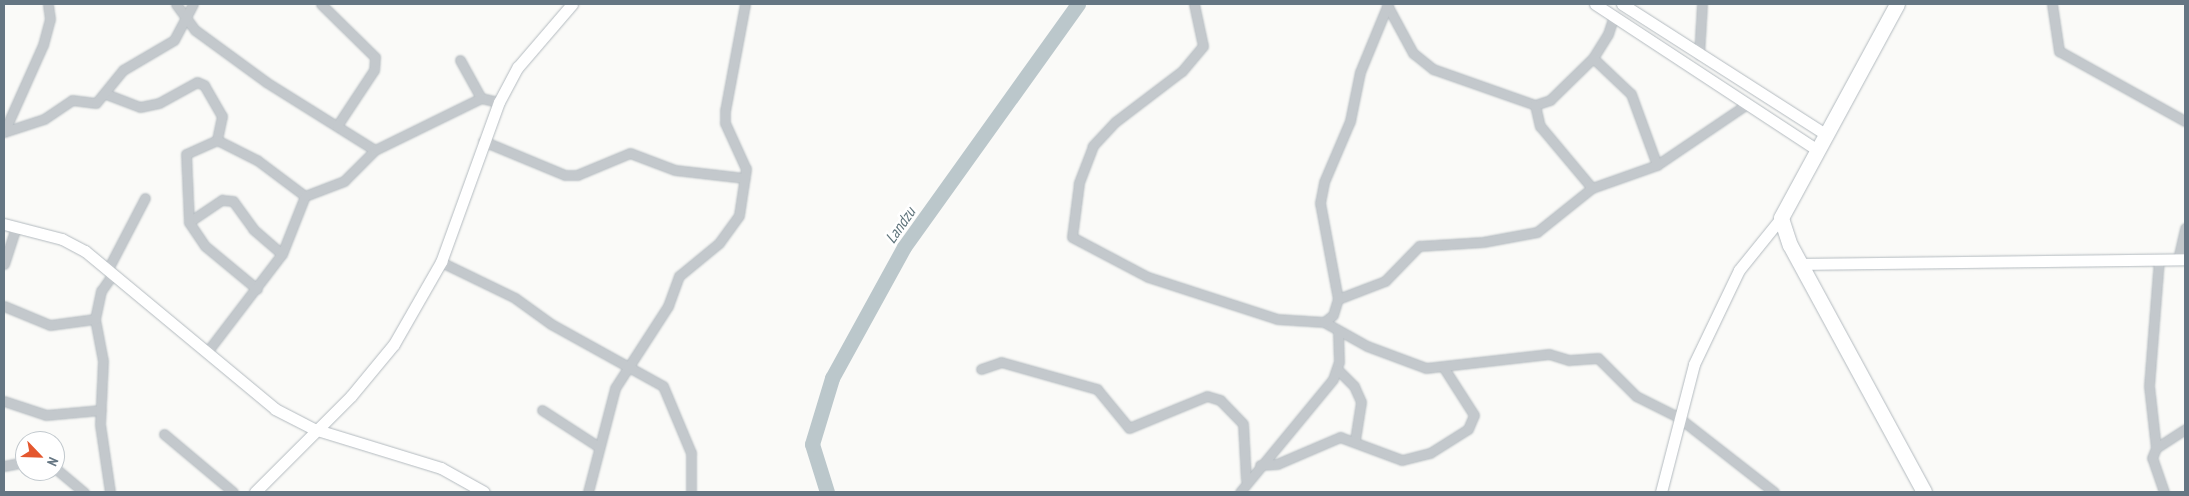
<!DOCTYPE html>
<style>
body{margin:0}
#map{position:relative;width:2189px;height:496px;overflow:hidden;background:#fafaf8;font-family:"PT Sans Narrow",sans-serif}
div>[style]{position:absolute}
.river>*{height:15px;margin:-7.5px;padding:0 7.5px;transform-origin:7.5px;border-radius:7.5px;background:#bbc7cb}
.roads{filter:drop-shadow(0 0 1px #b3babf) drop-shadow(0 0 1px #b3babf)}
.street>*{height:9px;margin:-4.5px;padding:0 4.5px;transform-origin:4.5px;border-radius:4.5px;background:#c3c8cc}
.secondary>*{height:11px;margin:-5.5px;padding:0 5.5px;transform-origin:5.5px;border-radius:5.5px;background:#fff}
.highway>*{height:15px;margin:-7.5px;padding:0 7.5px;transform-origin:7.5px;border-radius:7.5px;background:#fff}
span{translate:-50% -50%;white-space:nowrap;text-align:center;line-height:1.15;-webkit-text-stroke:5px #fff;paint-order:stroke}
.water-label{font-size:16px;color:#60757c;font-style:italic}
.frame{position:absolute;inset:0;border:5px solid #657683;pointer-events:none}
.north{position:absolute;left:15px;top:431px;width:50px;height:50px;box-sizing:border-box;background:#fff;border:1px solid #c1c8cd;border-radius:50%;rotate:114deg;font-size:14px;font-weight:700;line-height:20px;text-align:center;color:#657683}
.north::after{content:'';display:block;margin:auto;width:18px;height:22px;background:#e4572e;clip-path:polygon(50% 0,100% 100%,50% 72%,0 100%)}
</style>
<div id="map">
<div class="river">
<i style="left:827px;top:492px;width:50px;rotate:-107.4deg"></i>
<i style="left:812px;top:444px;width:69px;rotate:-73.1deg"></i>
<i style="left:832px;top:378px;width:149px;rotate:-61.2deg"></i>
<i style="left:904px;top:247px;width:299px;rotate:-54.4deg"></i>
</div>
<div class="roads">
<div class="street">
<i style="left:176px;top:4px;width:32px;rotate:54deg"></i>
<i style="left:195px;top:30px;width:88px;rotate:36.2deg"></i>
<i style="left:266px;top:82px;width:128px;rotate:32deg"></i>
<i style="left:321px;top:4px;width:76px;rotate:44.5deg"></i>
<i style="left:375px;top:57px;width:13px;rotate:94deg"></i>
<i style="left:374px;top:70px;width:67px;rotate:123.5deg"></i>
<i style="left:1194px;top:4px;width:43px;rotate:77.9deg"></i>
<i style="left:1203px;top:46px;width:33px;rotate:130deg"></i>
<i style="left:1182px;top:71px;width:84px;rotate:142.7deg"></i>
<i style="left:1115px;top:122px;width:33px;rotate:133deg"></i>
<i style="left:1093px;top:146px;width:40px;rotate:111deg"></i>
<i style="left:1079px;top:183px;width:54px;rotate:97.4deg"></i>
<i style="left:1072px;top:237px;width:86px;rotate:27.8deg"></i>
<i style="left:1148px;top:277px;width:136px;rotate:18deg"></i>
<i style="left:1277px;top:319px;width:47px;rotate:3.7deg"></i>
<i style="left:1324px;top:322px;width:49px;rotate:29.2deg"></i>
<i style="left:1367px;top:346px;width:63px;rotate:20.4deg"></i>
<i style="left:1426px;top:368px;width:124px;rotate:-6.5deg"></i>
<i style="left:1549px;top:354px;width:21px;rotate:17deg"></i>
<i style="left:1569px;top:360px;width:29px;rotate:-4deg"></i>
<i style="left:1598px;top:358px;width:54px;rotate:45deg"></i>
<i style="left:1636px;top:396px;width:47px;rotate:26.6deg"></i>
<i style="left:1678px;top:417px;width:122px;rotate:38deg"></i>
<i style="left:2052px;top:4px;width:48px;rotate:81.5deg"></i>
<i style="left:2059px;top:51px;width:144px;rotate:29.1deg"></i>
<i style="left:1387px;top:5px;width:55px;rotate:61.6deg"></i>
<i style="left:1413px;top:53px;width:26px;rotate:39deg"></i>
<i style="left:1433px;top:69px;width:108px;rotate:19.4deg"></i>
<i style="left:1535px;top:105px;width:16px;rotate:-18deg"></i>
<i style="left:1550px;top:100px;width:60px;rotate:-44.3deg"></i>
<i style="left:1593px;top:58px;width:28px;rotate:-58deg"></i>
<i style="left:1608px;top:34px;width:19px;rotate:-72deg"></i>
<i style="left:1699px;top:55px;width:51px;rotate:-86.6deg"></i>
<i style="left:460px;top:60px;width:43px;rotate:61.1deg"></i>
<i style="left:481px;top:98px;width:18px;rotate:13deg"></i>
<i style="left:106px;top:94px;width:36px;rotate:21deg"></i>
<i style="left:140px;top:107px;width:19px;rotate:-12deg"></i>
<i style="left:159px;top:103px;width:43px;rotate:-28.9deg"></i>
<i style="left:197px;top:82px;width:8px;rotate:23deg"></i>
<i style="left:204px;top:85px;width:36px;rotate:60deg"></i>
<i style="left:222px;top:116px;width:25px;rotate:102deg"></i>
<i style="left:1535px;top:105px;width:22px;rotate:77deg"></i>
<i style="left:1540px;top:126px;width:81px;rotate:50deg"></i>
<i style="left:4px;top:132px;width:42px;rotate:-18deg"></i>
<i style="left:44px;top:119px;width:34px;rotate:-34deg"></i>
<i style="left:72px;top:100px;width:24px;rotate:7deg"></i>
<i style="left:96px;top:103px;width:43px;rotate:-50.7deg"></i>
<i style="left:123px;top:70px;width:59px;rotate:-30.5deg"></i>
<i style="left:174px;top:40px;width:41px;rotate:-62.2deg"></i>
<i style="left:4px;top:132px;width:95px;rotate:-65.9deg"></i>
<i style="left:43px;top:45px;width:27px;rotate:-75deg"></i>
<i style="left:50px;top:19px;width:15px;rotate:-98deg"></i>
<i style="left:483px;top:141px;width:89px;rotate:22.5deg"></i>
<i style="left:565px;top:175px;width:12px"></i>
<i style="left:577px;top:175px;width:57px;rotate:-22.5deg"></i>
<i style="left:630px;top:153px;width:48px;rotate:20.7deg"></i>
<i style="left:675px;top:170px;width:70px;rotate:6.5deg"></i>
<i style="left:1657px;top:165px;width:109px;rotate:-34.1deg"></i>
<i style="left:189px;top:222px;width:40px;rotate:-34deg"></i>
<i style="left:222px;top:200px;width:11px;rotate:5deg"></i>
<i style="left:233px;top:201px;width:34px;rotate:54deg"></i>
<i style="left:253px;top:229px;width:38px;rotate:41deg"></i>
<i style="left:2178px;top:259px;width:32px;rotate:-77deg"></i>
<i style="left:441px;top:262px;width:82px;rotate:25.9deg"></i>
<i style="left:515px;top:298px;width:44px;rotate:35.8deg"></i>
<i style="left:551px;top:324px;width:128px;rotate:29deg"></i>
<i style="left:663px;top:386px;width:73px;rotate:67.3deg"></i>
<i style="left:691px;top:453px;width:39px;rotate:90deg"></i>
<i style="left:4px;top:264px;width:38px;rotate:-72deg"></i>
<i style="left:108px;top:269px;width:80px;rotate:-62.5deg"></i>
<i style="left:257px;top:289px;width:67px;rotate:-140.4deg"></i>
<i style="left:205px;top:246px;width:29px;rotate:-124deg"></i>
<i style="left:189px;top:222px;width:68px;rotate:-92.5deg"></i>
<i style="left:186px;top:154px;width:34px;rotate:-24deg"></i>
<i style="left:217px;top:140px;width:45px;rotate:26.6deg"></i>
<i style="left:257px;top:160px;width:60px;rotate:36.9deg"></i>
<i style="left:1338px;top:299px;width:50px;rotate:-21deg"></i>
<i style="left:1385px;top:281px;width:49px;rotate:-45.8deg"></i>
<i style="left:1419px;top:246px;width:64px;rotate:-3.6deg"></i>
<i style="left:1483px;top:242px;width:55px;rotate:-10.5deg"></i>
<i style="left:1537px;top:232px;width:70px;rotate:-38.7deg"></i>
<i style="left:1592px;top:188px;width:69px;rotate:-19.5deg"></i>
<i style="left:1657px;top:165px;width:76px;rotate:-110.1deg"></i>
<i style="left:1631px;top:94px;width:52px;rotate:-136.5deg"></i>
<i style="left:4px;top:306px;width:50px;rotate:22.4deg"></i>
<i style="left:50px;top:325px;width:45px;rotate:-7.6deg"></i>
<i style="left:1324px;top:322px;width:11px;rotate:-38deg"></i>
<i style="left:1333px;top:315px;width:17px;rotate:-73deg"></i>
<i style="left:1338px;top:299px;width:98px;rotate:-100.6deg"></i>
<i style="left:1320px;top:203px;width:21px;rotate:-79deg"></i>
<i style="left:1324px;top:182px;width:66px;rotate:-66.9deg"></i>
<i style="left:1350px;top:121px;width:50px;rotate:-78.5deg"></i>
<i style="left:1360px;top:72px;width:74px;rotate:-67.6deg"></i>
<i style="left:207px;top:352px;width:123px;rotate:-52.6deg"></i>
<i style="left:282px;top:254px;width:62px;rotate:-68.4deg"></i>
<i style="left:305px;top:196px;width:42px;rotate:-21deg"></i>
<i style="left:344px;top:181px;width:44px;rotate:-45deg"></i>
<i style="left:375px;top:150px;width:118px;rotate:-26.1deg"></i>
<i style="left:981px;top:369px;width:21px;rotate:-19deg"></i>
<i style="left:1001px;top:362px;width:100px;rotate:15.7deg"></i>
<i style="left:1097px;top:389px;width:50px;rotate:50.6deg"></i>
<i style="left:1129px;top:428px;width:84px;rotate:-22.3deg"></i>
<i style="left:1207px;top:396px;width:14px;rotate:17deg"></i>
<i style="left:1220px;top:400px;width:33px;rotate:46deg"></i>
<i style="left:1243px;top:424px;width:56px;rotate:86.9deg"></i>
<i style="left:1338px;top:370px;width:23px;rotate:45deg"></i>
<i style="left:1354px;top:386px;width:17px;rotate:66deg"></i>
<i style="left:1361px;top:402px;width:39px;rotate:99deg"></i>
<i style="left:4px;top:401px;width:44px;rotate:18.4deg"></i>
<i style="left:46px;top:415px;width:55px;rotate:-5.2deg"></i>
<i style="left:542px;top:410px;width:68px;rotate:33deg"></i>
<i style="left:164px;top:434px;width:90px;rotate:40deg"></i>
<i style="left:2156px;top:448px;width:62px;rotate:-96.4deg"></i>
<i style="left:2149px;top:386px;width:127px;rotate:-85.5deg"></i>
<i style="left:1260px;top:465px;width:17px;rotate:-3deg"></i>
<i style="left:1277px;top:464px;width:69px;rotate:-23.2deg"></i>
<i style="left:1340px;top:437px;width:66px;rotate:20.4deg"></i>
<i style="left:1402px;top:460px;width:29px;rotate:-14deg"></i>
<i style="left:1430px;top:453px;width:45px;rotate:-32.3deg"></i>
<i style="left:1468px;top:429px;width:15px;rotate:-67deg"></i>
<i style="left:1474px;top:415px;width:56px;rotate:-122.6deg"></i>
<i style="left:4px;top:466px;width:21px;rotate:-11deg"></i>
<i style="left:55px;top:468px;width:38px;rotate:40deg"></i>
<i style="left:110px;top:492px;width:69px;rotate:-98.4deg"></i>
<i style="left:100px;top:424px;width:63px;rotate:-87.3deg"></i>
<i style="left:103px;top:361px;width:43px;rotate:-100.8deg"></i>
<i style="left:95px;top:319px;width:29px;rotate:-78deg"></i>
<i style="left:101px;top:291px;width:21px;rotate:-55deg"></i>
<i style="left:588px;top:492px;width:107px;rotate:-75.4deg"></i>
<i style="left:615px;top:388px;width:98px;rotate:-57.1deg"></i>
<i style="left:668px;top:306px;width:32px;rotate:-70deg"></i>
<i style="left:679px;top:276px;width:52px;rotate:-39.5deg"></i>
<i style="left:719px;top:243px;width:34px;rotate:-54deg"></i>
<i style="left:739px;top:215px;width:47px;rotate:-81.3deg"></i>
<i style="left:746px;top:169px;width:51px;rotate:-114.5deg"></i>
<i style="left:725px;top:123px;width:12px;rotate:-90deg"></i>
<i style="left:725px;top:111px;width:109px;rotate:-79.4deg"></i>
<i style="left:1240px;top:492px;width:146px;rotate:-50.5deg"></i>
<i style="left:1333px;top:379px;width:18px;rotate:-71deg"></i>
<i style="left:1339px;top:362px;width:31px;rotate:-92deg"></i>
<i style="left:2164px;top:492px;width:36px;rotate:-109deg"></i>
<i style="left:2152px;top:458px;width:11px;rotate:-68deg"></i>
<i style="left:2156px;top:448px;width:35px;rotate:-33deg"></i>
</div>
<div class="secondary">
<i style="left:1595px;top:4px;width:264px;rotate:33.3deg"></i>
<i style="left:1622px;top:4px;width:240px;rotate:32.6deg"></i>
<i style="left:4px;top:224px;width:60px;rotate:14.5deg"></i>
<i style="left:62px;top:239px;width:26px;rotate:28deg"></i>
<i style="left:85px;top:251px;width:247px;rotate:39.7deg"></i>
<i style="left:275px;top:409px;width:44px;rotate:27.1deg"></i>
<i style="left:314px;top:429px;width:133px;rotate:17.1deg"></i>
<i style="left:441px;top:468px;width:49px;rotate:29.2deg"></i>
<i style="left:1802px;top:264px;width:383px;rotate:-0.7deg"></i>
<i style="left:255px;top:492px;width:136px;rotate:-45deg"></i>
<i style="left:351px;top:396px;width:67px;rotate:-50.4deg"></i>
<i style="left:394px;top:344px;width:95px;rotate:-60.2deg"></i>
<i style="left:441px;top:262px;width:170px;rotate:-70.1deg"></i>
<i style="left:499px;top:102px;width:40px;rotate:-62deg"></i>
<i style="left:518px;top:67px;width:83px;rotate:-49.4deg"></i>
<i style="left:1661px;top:492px;width:132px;rotate:-75.5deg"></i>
<i style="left:1694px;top:364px;width:104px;rotate:-64.4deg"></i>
<i style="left:1739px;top:270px;width:67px;rotate:-51.1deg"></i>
</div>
<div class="highway">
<i style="left:1897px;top:4px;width:243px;rotate:118.5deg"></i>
<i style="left:1781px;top:218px;width:28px;rotate:72deg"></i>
<i style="left:1790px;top:245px;width:281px;rotate:61.5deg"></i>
</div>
</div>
<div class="water-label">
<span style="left:900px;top:225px;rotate:-55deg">Landzu</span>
</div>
<div class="frame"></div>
<div class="north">N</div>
</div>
